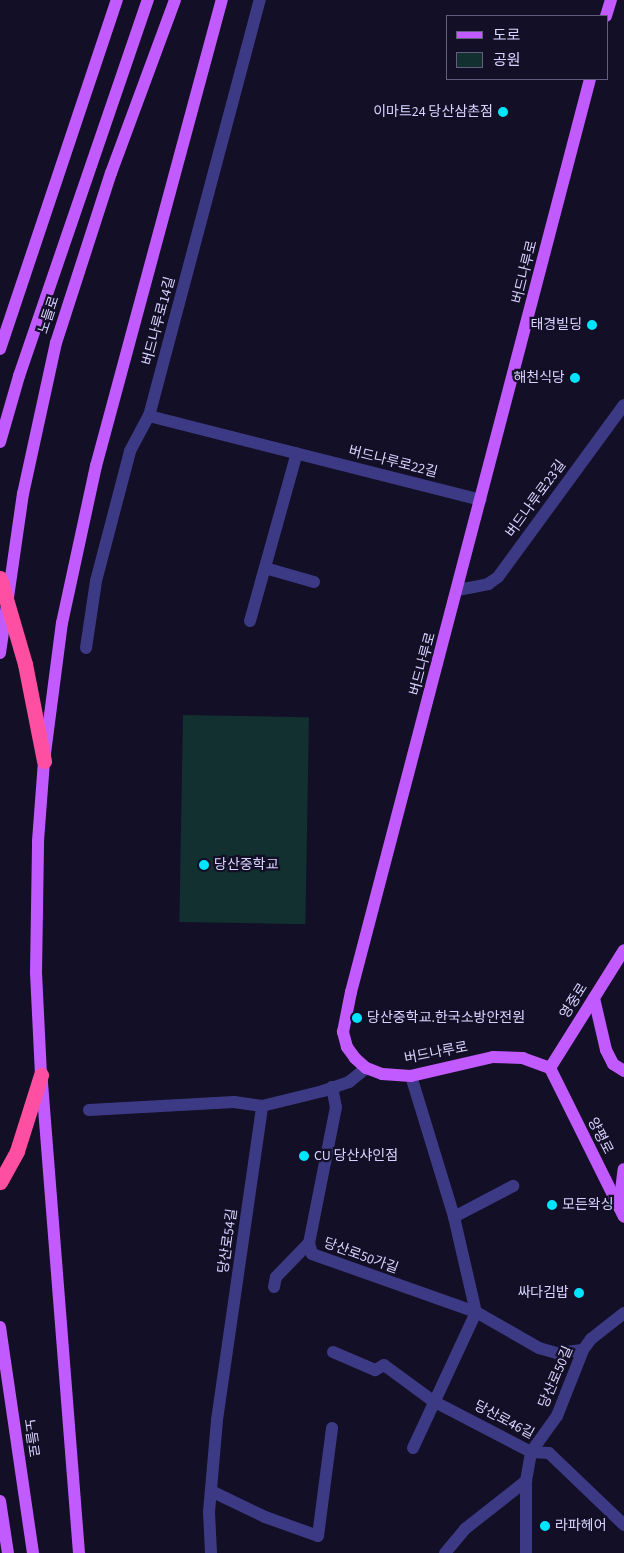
<!DOCTYPE html>
<meta charset="utf-8">
<style>
body{margin:0}
#map{position:relative;width:624px;height:1553px;overflow:hidden;background:#130f26;font-family:"Source Sans 3","Noto Sans KR",sans-serif}
div>[style]{position:absolute}
.green>*{inset:0;background:#12302f;transform-origin:0 0}
.minor>*{height:12px;margin:-6px;padding:0 6px;transform-origin:6px;border-radius:6px;background:#3d3a85}
.major>*{height:12px;margin:-6px;padding:0 6px;transform-origin:6px;border-radius:6px;background:#c25bff}
.highway>*{height:15px;margin:-7.5px;padding:0 7.5px;transform-origin:7.5px;border-radius:7.5px;background:#ff4fa3}
.highway-bridge>*{height:15px;margin:-7.5px;padding:0 7.5px;transform-origin:7.5px;border-radius:7.5px;background:#ff4fa3}
.dots>*{width:14px;height:14px;translate:-50% -50%;box-sizing:border-box;border:2px solid #130f26;border-radius:50%}
span{translate:-50% -50%;white-space:nowrap;text-align:center;line-height:1.15;-webkit-text-stroke:4.5px #130f26;paint-order:stroke}
.poi-label{font-size:14px;color:#d9d4ff}
.right{translate:-100% -50%;text-align:right}
.left{translate:0 -50%;text-align:left}
.street-label{font-size:14px;color:#d9d4ff}
.legend{position:absolute;left:446px;top:15px;width:162px;height:65px;box-sizing:border-box;background:#130f26;border:1px solid #625e7d;margin:0;padding:6px 9px;list-style:none;font-size:15px;color:#d9d4ff}
.legend li{display:flex;align-items:center;gap:10px;height:25px}
.legend b{width:25px;border:1px solid #625e7d}
</style>
<div id="map">
<div class="green">
<i style="left:183px;top:715px;width:126px;height:207px;rotate:1deg"></i>
</div>
<div class="minor">
<i style="left:149px;top:416px;width:342px;rotate:14.2deg"></i>
<i style="left:265px;top:568px;width:51px;rotate:15.9deg"></i>
<i style="left:458px;top:590px;width:31px;rotate:-11deg"></i>
<i style="left:488px;top:584px;width:12px;rotate:-35deg"></i>
<i style="left:498px;top:577px;width:213px;rotate:-53.8deg"></i>
<i style="left:250px;top:621px;width:174px;rotate:-74.4deg"></i>
<i style="left:86px;top:648px;width:68px;rotate:-81.5deg"></i>
<i style="left:96px;top:581px;width:134px;rotate:-75.3deg"></i>
<i style="left:130px;top:451px;width:40px;rotate:-62deg"></i>
<i style="left:149px;top:416px;width:431px;rotate:-75.1deg"></i>
<i style="left:411px;top:1076px;width:147px;rotate:73deg"></i>
<i style="left:454px;top:1217px;width:98px;rotate:77deg"></i>
<i style="left:332px;top:1087px;width:20px;rotate:79deg"></i>
<i style="left:336px;top:1107px;width:139px;rotate:101.2deg"></i>
<i style="left:309px;top:1243px;width:11px;rotate:75deg"></i>
<i style="left:312px;top:1254px;width:174px;rotate:19.5deg"></i>
<i style="left:476px;top:1312px;width:73px;rotate:29.7deg"></i>
<i style="left:539px;top:1348px;width:19px;rotate:16deg"></i>
<i style="left:557px;top:1353px;width:26px;rotate:-7deg"></i>
<i style="left:89px;top:1110px;width:145px;rotate:-3.2deg"></i>
<i style="left:234px;top:1102px;width:28px;rotate:8deg"></i>
<i style="left:454px;top:1217px;width:67px;rotate:-27.7deg"></i>
<i style="left:274px;top:1287px;width:10px;rotate:-79deg"></i>
<i style="left:276px;top:1277px;width:47px;rotate:-45.9deg"></i>
<i style="left:333px;top:1352px;width:46px;rotate:23.2deg"></i>
<i style="left:375px;top:1370px;width:10px;rotate:-29deg"></i>
<i style="left:384px;top:1365px;width:61px;rotate:36.3deg"></i>
<i style="left:433px;top:1401px;width:110px;rotate:27.5deg"></i>
<i style="left:531px;top:1452px;width:18px;rotate:3deg"></i>
<i style="left:549px;top:1453px;width:104px;rotate:43.8deg"></i>
<i style="left:413px;top:1448px;width:150px;rotate:-65.1deg"></i>
<i style="left:211px;top:1491px;width:60px;rotate:25.7deg"></i>
<i style="left:265px;top:1517px;width:56px;rotate:19.7deg"></i>
<i style="left:318px;top:1536px;width:109px;rotate:-82.6deg"></i>
<i style="left:211px;top:1553px;width:41px;rotate:-92.8deg"></i>
<i style="left:209px;top:1512px;width:92px;rotate:-85deg"></i>
<i style="left:217px;top:1420px;width:317px;rotate:-81.8deg"></i>
<i style="left:262px;top:1106px;width:63px;rotate:-13.8deg"></i>
<i style="left:323px;top:1091px;width:28px;rotate:-19deg"></i>
<i style="left:349px;top:1082px;width:22px;rotate:-39deg"></i>
<i style="left:445px;top:1553px;width:31px;rotate:-50deg"></i>
<i style="left:465px;top:1529px;width:78px;rotate:-38.2deg"></i>
<i style="left:526px;top:1553px;width:72px;rotate:-90deg"></i>
<i style="left:526px;top:1481px;width:29px;rotate:-80deg"></i>
<i style="left:531px;top:1452px;width:44px;rotate:-54.2deg"></i>
<i style="left:557px;top:1416px;width:71px;rotate:-68.5deg"></i>
<i style="left:583px;top:1350px;width:14px;rotate:-54deg"></i>
<i style="left:591px;top:1339px;width:42px;rotate:-38.2deg"></i>
</div>
<div class="major">
<i style="left:606px;top:16px;width:17px;rotate:-73deg"></i>
<i style="left:0;top:349px;width:368px;rotate:-71.5deg"></i>
<i style="left:0;top:442px;width:69px;rotate:-73.9deg"></i>
<i style="left:19px;top:376px;width:398px;rotate:-71.1deg"></i>
<i style="left:0;top:653px;width:161px;rotate:-81.8deg"></i>
<i style="left:23px;top:494px;width:155px;rotate:-77.7deg"></i>
<i style="left:56px;top:343px;width:179px;rotate:-72.1deg"></i>
<i style="left:111px;top:173px;width:184px;rotate:-69.7deg"></i>
<i style="left:594px;top:998px;width:53px;rotate:77deg"></i>
<i style="left:606px;top:1050px;width:16px;rotate:63deg"></i>
<i style="left:613px;top:1064px;width:13px;rotate:32deg"></i>
<i style="left:550px;top:1068px;width:29px;rotate:-160deg"></i>
<i style="left:523px;top:1058px;width:30px;rotate:-178deg"></i>
<i style="left:493px;top:1057px;width:84px;rotate:167deg"></i>
<i style="left:411px;top:1076px;width:29px;rotate:-176deg"></i>
<i style="left:382px;top:1074px;width:17px;rotate:-159deg"></i>
<i style="left:366px;top:1068px;width:15px;rotate:-138deg"></i>
<i style="left:355px;top:1058px;width:14px;rotate:-126deg"></i>
<i style="left:347px;top:1047px;width:16px;rotate:-105deg"></i>
<i style="left:343px;top:1032px;width:41px;rotate:-78.7deg"></i>
<i style="left:351px;top:992px;width:944px;rotate:-75.33deg"></i>
<i style="left:550px;top:1068px;width:166px;rotate:63.6deg"></i>
<i style="left:550px;top:1068px;width:139px;rotate:-57.9deg"></i>
<i style="left:619px;top:1207px;width:38px;rotate:-83deg"></i>
<i style="left:0;top:1327px;width:228px;rotate:81.7deg"></i>
<i style="left:0;top:1501px;width:53px;rotate:81.3deg"></i>
<i style="left:79px;top:1553px;width:480px;rotate:-94.5deg"></i>
<i style="left:41px;top:1075px;width:102px;rotate:-92.8deg"></i>
<i style="left:36px;top:973px;width:132px;rotate:-89.1deg"></i>
<i style="left:38px;top:841px;width:80px;rotate:-85.7deg"></i>
<i style="left:44px;top:761px;width:139px;rotate:-82.6deg"></i>
<i style="left:62px;top:623px;width:161px;rotate:-77.8deg"></i>
<i style="left:96px;top:466px;width:483px;rotate:-74.9deg"></i>
</div>
<div class="highway">
<i style="left:25px;top:664px;width:99px;rotate:78.9deg"></i>
<i style="left:0;top:1182px;width:35px;rotate:-61deg"></i>
<i style="left:17px;top:1151px;width:80px;rotate:-72.5deg"></i>
</div>
<div class="highway-bridge">
<i style="left:0;top:578px;width:90px;rotate:73.8deg"></i>
</div>
<div class="dots">
<i style="left:503px;top:112px;background:#00e5ff"></i>
<i style="left:592px;top:325px;background:#00e5ff"></i>
<i style="left:575px;top:378px;background:#00e5ff"></i>
<i style="left:204px;top:865px;background:#00e5ff"></i>
<i style="left:357px;top:1018px;background:#00e5ff"></i>
<i style="left:304px;top:1156px;background:#00e5ff"></i>
<i style="left:552px;top:1205px;background:#00e5ff"></i>
<i style="left:579px;top:1293px;background:#00e5ff"></i>
<i style="left:545px;top:1526px;background:#00e5ff"></i>
</div>
<div class="poi-label">
<span class="right" style="left:493px;top:112px">이마트24 당산삼촌점</span>
<span class="right" style="left:582px;top:325px">태경빌딩</span>
<span class="right" style="left:565px;top:378px">해천식당</span>
<span class="left" style="left:214px;top:865px">당산중학교</span>
<span class="left" style="left:367px;top:1018px">당산중학교.한국소방안전원</span>
<span class="left" style="left:314px;top:1156px">CU 당산샤인점</span>
<span class="left" style="left:562px;top:1205px">모든왁싱</span>
<span class="right" style="left:569px;top:1293px">싸다김밥</span>
<span class="left" style="left:555px;top:1526px">라파헤어</span>
</div>
<div class="street-label">
<span style="left:525px;top:272px;rotate:-76deg">버드나루로</span>
<span style="left:49px;top:315px;rotate:-72deg">노들로</span>
<span style="left:159px;top:321px;rotate:-75deg">버드나루로14길</span>
<span style="left:393px;top:462px;rotate:14deg">버드나루로22길</span>
<span style="left:536px;top:499px;rotate:-54deg">버드나루로23길</span>
<span style="left:423px;top:664px;rotate:-75deg">버드나루로</span>
<span style="left:574px;top:1001px;rotate:-58deg">영중로</span>
<span style="left:436px;top:1053px;rotate:-11deg">버드나루로</span>
<span style="left:600px;top:1136px;rotate:63deg">양평로</span>
<span style="left:228px;top:1241px;rotate:-82deg">당산로54길</span>
<span style="left:361px;top:1256px;rotate:20deg">당산로50가길</span>
<span style="left:556px;top:1377px;rotate:-67deg">당산로50길</span>
<span style="left:504px;top:1420px;rotate:28deg">당산로46길</span>
<span style="left:31px;top:1438px;rotate:82deg">노들로</span>
</div>
<ul class="legend">
<li><b style="height:6px;background:#c25bff"></b>도로</li>
<li><b style="height:14px;background:#12302f"></b>공원</li>
</ul>
</div>
